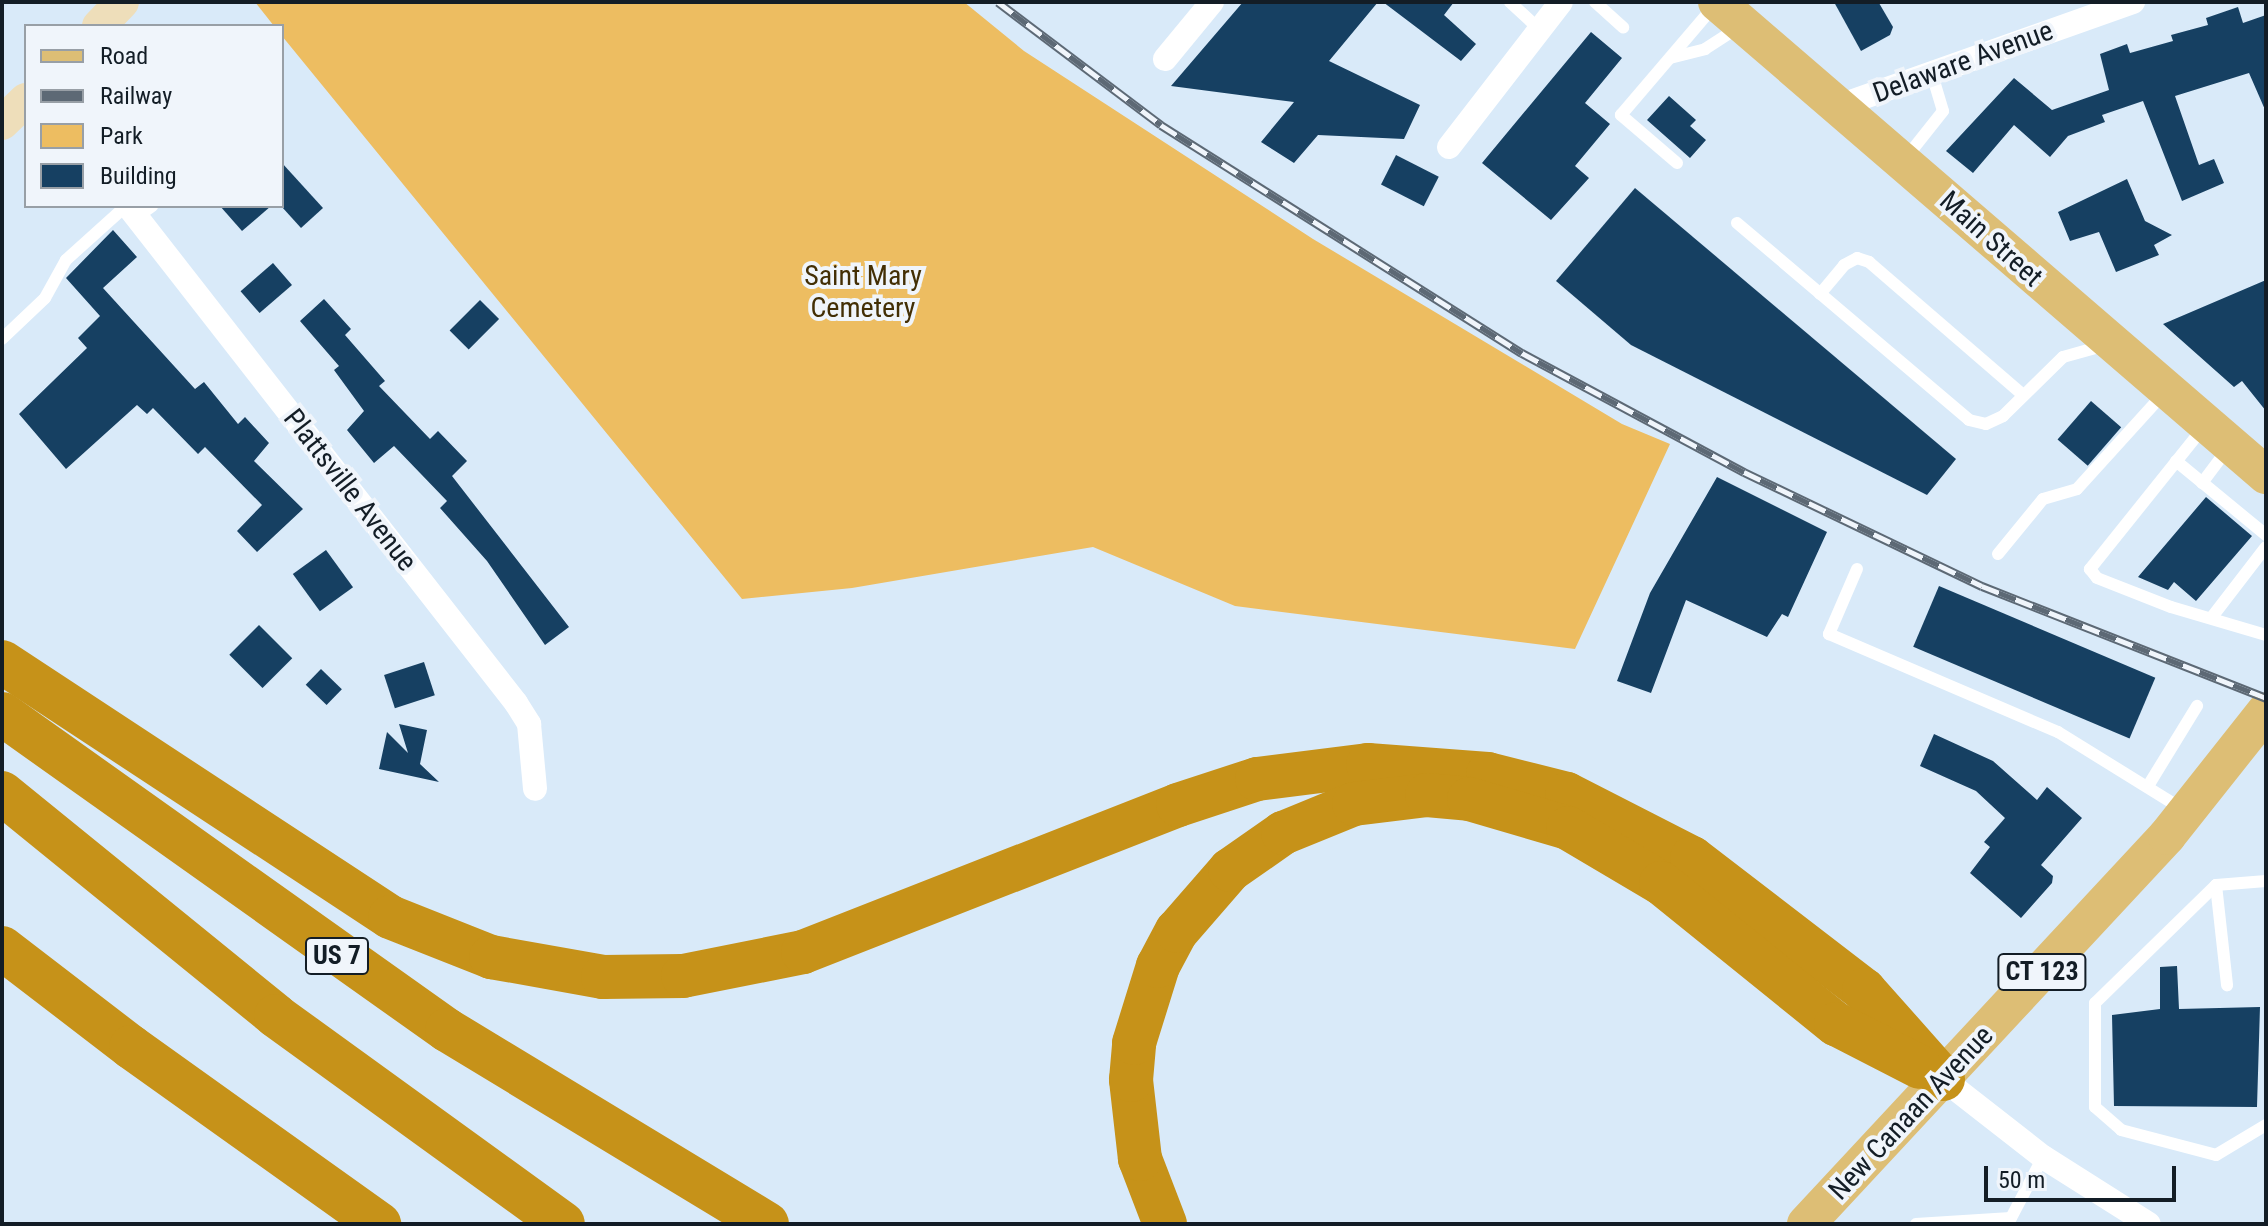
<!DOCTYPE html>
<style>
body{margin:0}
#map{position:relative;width:2268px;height:1226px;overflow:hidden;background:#d9eaf9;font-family:"Roboto Condensed",sans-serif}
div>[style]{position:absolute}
.green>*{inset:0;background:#edbd61}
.building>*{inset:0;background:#164062;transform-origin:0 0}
.lane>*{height:12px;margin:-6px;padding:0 6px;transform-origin:6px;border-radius:6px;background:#fff}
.street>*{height:24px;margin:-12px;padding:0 12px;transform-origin:12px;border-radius:12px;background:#fff}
.secondary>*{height:34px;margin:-17px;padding:0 17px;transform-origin:17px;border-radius:17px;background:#eedeba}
.primary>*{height:38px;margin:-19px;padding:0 19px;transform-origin:19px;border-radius:19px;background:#ddbe75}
.highway>*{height:44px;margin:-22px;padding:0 22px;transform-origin:22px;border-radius:22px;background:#c69219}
.rail>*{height:9px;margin-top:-4.5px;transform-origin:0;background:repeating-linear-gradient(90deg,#f0f5fb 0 18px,#5d6975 0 36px);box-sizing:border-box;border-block:2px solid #5d6975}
span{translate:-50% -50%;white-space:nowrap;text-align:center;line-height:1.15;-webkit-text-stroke:8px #f0f5fb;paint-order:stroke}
.shield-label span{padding:2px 6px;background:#f0f5fb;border:2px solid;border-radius:6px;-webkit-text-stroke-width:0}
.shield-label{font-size:26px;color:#131d26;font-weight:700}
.street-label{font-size:28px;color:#131d26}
.park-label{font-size:28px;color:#432f05}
.frame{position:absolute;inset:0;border:4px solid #131d26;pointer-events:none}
.legend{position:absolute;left:24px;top:24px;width:260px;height:184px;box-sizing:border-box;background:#f0f5fb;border:2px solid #989fa6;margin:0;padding:10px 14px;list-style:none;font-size:24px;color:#131d26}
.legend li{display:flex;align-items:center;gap:16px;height:40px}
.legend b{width:40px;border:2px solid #989fa6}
.scale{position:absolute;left:1984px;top:1166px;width:192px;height:36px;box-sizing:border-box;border:4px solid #131d26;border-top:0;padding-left:10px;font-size:24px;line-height:28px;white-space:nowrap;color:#131d26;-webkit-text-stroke:6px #f0f5fb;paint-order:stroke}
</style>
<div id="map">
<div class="green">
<i style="clip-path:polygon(255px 2px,964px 2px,1024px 51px,1313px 239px,1622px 424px,1670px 444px,1575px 649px,1235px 606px,1093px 547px,852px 588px,742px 599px,282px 36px,282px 26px,274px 26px)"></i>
</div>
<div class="building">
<i style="clip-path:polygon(1243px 2px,1378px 2px,1329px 61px,1420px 105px,1404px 139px,1318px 135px,1294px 163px,1261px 142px,1294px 102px,1171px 86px)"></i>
<i style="clip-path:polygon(1383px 2px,1454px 2px,1444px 15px,1476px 44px,1461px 61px)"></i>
<i style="clip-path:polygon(1834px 2px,1879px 3px,1893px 27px,1890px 35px,1861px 51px)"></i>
<i style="clip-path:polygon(2238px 7px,2243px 23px,2266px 15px,2266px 112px,2249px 73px,2175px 96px,2199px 165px,2214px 159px,2224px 183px,2182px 201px,2143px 101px,2102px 115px,2105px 122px,2068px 136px,2050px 157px,2014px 125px,1973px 173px,1946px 151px,2014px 78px,2052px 110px,2109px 90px,2100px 54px,2127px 44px,2130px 53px,2173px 41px,2171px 35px,2208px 25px,2206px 18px)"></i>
<i style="clip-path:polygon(1591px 32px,1622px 58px,1585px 103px,1610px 124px,1575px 166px,1589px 178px,1551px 220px,1482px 163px)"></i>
<i style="clip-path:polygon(1669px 96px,1696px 120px,1690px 126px,1706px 140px,1690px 158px,1647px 120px)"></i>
<i style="left:1396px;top:155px;width:48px;height:33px;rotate:27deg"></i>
<i style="clip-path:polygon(282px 163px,323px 208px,301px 228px,282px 207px)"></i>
<i style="clip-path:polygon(2127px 179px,2145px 221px,2172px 235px,2154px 245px,2159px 255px,2116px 272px,2099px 232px,2070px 241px,2058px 212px)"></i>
<i style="clip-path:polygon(1635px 188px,1956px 459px,1927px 495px,1631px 345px,1556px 281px)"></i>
<i style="clip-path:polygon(220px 206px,271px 206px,242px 231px)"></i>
<i style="clip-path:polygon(113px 230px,137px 257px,103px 288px,195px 389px,204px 382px,238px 424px,245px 417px,269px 443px,254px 461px,303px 509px,257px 552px,237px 531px,262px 505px,205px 447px,198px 454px,153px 408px,147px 414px,137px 405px,66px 469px,19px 414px,87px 348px,78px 338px,100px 316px,66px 278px)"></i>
<i style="left:273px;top:263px;width:29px;height:43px;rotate:49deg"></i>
<i style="clip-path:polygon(2266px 280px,2266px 411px,2242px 381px,2234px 387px,2163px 324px)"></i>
<i style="clip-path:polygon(324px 299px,351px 329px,345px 335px,385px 381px,379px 386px,430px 439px,438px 431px,467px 461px,452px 476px,569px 627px,545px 645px,487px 561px,440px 508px,447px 501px,394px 446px,374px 463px,347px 430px,364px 411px,334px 370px,339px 366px,300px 321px)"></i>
<i style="left:480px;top:300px;width:27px;height:43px;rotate:45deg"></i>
<i style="left:2091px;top:401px;width:40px;height:51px;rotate:41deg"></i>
<i style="clip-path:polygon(1717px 477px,1827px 532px,1788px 617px,1782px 614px,1767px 637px,1686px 600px,1651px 693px,1617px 681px,1650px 593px)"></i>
<i style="clip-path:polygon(2206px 497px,2252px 536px,2196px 601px,2174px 582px,2168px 590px,2138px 577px)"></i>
<i style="left:326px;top:550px;width:46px;height:41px;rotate:54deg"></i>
<i style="left:1939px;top:586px;width:235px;height:66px;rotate:23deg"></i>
<i style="left:259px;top:625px;width:47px;height:42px;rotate:45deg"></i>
<i style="left:424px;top:662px;width:35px;height:42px;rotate:72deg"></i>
<i style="left:321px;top:669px;width:29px;height:22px;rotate:44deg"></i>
<i style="clip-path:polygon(399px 724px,427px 730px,420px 764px,439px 782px,379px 769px,387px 732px,408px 753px)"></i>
<i style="clip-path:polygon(1934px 734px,1993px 761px,2037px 800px,2047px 787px,2082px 818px,2041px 865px,2053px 876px,2052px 883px,2021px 918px,1970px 873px,1990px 847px,1984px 842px,2005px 818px,1976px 791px,1920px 766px)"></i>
<i style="clip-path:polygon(2177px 966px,2179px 1009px,2260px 1007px,2257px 1107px,2114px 1106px,2112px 1015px,2160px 1009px,2160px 967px)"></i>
</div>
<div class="lane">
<i style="left:1510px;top:2px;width:41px;rotate:43deg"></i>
<i style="left:1595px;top:2px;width:38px;rotate:42deg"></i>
<i style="left:1670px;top:58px;width:36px;rotate:-14deg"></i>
<i style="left:1705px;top:49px;width:40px;rotate:-32.9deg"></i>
<i style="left:1905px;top:159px;width:61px;rotate:-51.6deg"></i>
<i style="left:1943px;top:111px;width:42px;rotate:-106.7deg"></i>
<i style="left:1677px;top:163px;width:74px;rotate:-139.4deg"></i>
<i style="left:1621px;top:115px;width:143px;rotate:-49.5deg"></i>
<i style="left:137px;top:217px;width:19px;rotate:-36deg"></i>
<i style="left:1737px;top:223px;width:304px;rotate:40.3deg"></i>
<i style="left:1969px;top:420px;width:17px;rotate:13deg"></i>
<i style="left:1986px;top:424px;width:19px;rotate:-25deg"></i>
<i style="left:2003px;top:416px;width:84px;rotate:-44.5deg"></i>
<i style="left:2063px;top:357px;width:45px;rotate:-15.6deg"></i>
<i style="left:1820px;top:294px;width:38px;rotate:-50deg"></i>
<i style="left:1844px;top:265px;width:15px;rotate:-28deg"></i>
<i style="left:1857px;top:258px;width:13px;rotate:18deg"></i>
<i style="left:1869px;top:262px;width:203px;rotate:40.8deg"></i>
<i style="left:2px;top:339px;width:59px;rotate:-43.6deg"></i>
<i style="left:45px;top:298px;width:43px;rotate:-61.1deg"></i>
<i style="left:66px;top:260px;width:81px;rotate:-42deg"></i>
<i style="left:2203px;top:428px;width:181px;rotate:128.7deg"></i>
<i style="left:2090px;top:569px;width:11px;rotate:52deg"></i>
<i style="left:2097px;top:578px;width:79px;rotate:21.4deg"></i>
<i style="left:2171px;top:607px;width:99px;rotate:16.4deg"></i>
<i style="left:2176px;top:461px;width:117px;rotate:39.4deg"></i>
<i style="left:2202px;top:483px;width:45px;rotate:-53.1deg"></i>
<i style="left:1998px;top:554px;width:71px;rotate:-50.7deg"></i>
<i style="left:2043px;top:499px;width:35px;rotate:-16deg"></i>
<i style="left:2077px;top:489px;width:131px;rotate:-47.8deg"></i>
<i style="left:1857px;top:569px;width:71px;rotate:113.3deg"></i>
<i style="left:1829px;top:634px;width:249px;rotate:23.2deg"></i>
<i style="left:2058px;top:732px;width:146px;rotate:31.8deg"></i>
<i style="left:2212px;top:617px;width:88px;rotate:-52.4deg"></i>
<i style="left:2148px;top:786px;width:94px;rotate:-58.5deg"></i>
<i style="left:2266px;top:881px;width:50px;rotate:175.4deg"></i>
<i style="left:2216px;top:885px;width:169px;rotate:135.7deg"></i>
<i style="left:2095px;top:1003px;width:104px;rotate:90deg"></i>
<i style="left:2095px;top:1107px;width:35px;rotate:41deg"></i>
<i style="left:2121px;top:1130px;width:98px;rotate:14.7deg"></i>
<i style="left:2216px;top:1155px;width:58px;rotate:-31deg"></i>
<i style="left:2216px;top:885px;width:101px;rotate:83.7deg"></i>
<i style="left:1916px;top:1224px;width:95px;rotate:-3.6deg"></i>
<i style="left:2011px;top:1218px;width:69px;rotate:-62.3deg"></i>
</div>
<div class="street">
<i style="left:1165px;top:59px;width:74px;rotate:-50.5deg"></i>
<i style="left:1839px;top:106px;width:312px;rotate:-19.5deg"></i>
<i style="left:1449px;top:147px;width:183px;rotate:-52.3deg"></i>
<i style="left:128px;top:206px;width:631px;rotate:52.02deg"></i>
<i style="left:516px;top:703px;width:25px;rotate:58deg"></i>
<i style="left:529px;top:724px;width:65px;rotate:84.7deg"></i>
<i style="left:1943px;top:1079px;width:127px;rotate:38deg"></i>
<i style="left:2043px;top:1157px;width:125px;rotate:32.3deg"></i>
</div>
<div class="secondary">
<i style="left:99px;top:26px;width:33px;rotate:-46deg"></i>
<i style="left:2px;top:123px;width:33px;rotate:-44deg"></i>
</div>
<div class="primary">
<i style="left:1717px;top:2px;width:725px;rotate:40.75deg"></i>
<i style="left:1806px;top:1224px;width:530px;rotate:-47.06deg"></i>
<i style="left:2167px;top:836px;width:159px;rotate:-51.6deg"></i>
</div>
<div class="highway">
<i style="left:2px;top:662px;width:464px;rotate:33.3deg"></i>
<i style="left:390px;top:917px;width:109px;rotate:21.6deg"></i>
<i style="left:491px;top:957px;width:114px;rotate:10.1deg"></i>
<i style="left:603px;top:977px;width:80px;rotate:-0.7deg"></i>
<i style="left:683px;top:976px;width:122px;rotate:-11.3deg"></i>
<i style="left:803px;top:952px;width:403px;rotate:-21.4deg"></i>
<i style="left:1178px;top:805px;width:83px;rotate:-18.2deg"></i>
<i style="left:1257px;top:779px;width:112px;rotate:-7.2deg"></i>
<i style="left:1368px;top:765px;width:120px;rotate:4.3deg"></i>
<i style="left:1488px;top:774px;width:81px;rotate:14.2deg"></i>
<i style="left:1567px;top:794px;width:140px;rotate:27.1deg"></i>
<i style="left:1692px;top:858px;width:217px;rotate:37.5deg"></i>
<i style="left:1864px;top:990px;width:119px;rotate:48.4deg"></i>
<i style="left:2px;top:714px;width:546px;rotate:35.38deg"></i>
<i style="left:447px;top:1030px;width:374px;rotate:31.2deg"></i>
<i style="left:2px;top:793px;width:353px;rotate:39.1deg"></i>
<i style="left:276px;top:1016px;width:354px;rotate:35.9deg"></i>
<i style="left:2px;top:948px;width:163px;rotate:37.5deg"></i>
<i style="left:131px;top:1047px;width:305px;rotate:35.5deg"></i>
<i style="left:1165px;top:1224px;width:70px;rotate:-111deg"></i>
<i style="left:1140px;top:1159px;width:80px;rotate:-96.5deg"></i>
<i style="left:1131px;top:1080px;width:37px;rotate:-85deg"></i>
<i style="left:1134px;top:1043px;width:81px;rotate:-72.7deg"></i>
<i style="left:1158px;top:966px;width:40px;rotate:-62deg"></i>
<i style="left:1177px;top:931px;width:81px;rotate:-49deg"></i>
<i style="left:1230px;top:870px;width:65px;rotate:-34.9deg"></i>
<i style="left:1283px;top:833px;width:77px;rotate:-22.2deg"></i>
<i style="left:1354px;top:804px;width:74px;rotate:-7deg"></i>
<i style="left:1427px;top:795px;width:42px;rotate:5.4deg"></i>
<i style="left:1469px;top:799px;width:103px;rotate:16.3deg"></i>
<i style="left:1568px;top:828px;width:108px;rotate:30.6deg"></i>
<i style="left:1661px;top:883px;width:225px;rotate:38.9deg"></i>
<i style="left:1836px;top:1024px;width:94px;rotate:27.1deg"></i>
</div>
<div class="rail">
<i style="left:998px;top:2px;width:204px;rotate:37deg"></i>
<i style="left:1161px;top:125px;width:427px;rotate:32.3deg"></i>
<i style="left:1522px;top:353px;width:252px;rotate:28.2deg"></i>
<i style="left:1744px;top:472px;width:264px;rotate:25.6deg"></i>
<i style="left:1982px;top:586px;width:305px;rotate:21.5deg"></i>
</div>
<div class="shield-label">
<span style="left:337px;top:956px">US 7</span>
<span style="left:2042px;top:972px">CT 123</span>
</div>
<div class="street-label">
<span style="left:1963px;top:62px;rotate:-20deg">Delaware Avenue</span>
<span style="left:1991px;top:239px;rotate:42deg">Main Street</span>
<span style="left:350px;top:490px;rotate:52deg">Plattsville Avenue</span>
<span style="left:1911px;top:1113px;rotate:-47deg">New Canaan Avenue</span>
</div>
<div class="park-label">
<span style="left:863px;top:292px">Saint Mary<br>Cemetery</span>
</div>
<div class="frame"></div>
<ul class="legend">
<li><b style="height:10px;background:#ddbe75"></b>Road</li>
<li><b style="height:10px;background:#5d6975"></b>Railway</li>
<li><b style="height:22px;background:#edbd61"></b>Park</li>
<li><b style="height:22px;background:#164062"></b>Building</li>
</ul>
<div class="scale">50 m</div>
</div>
